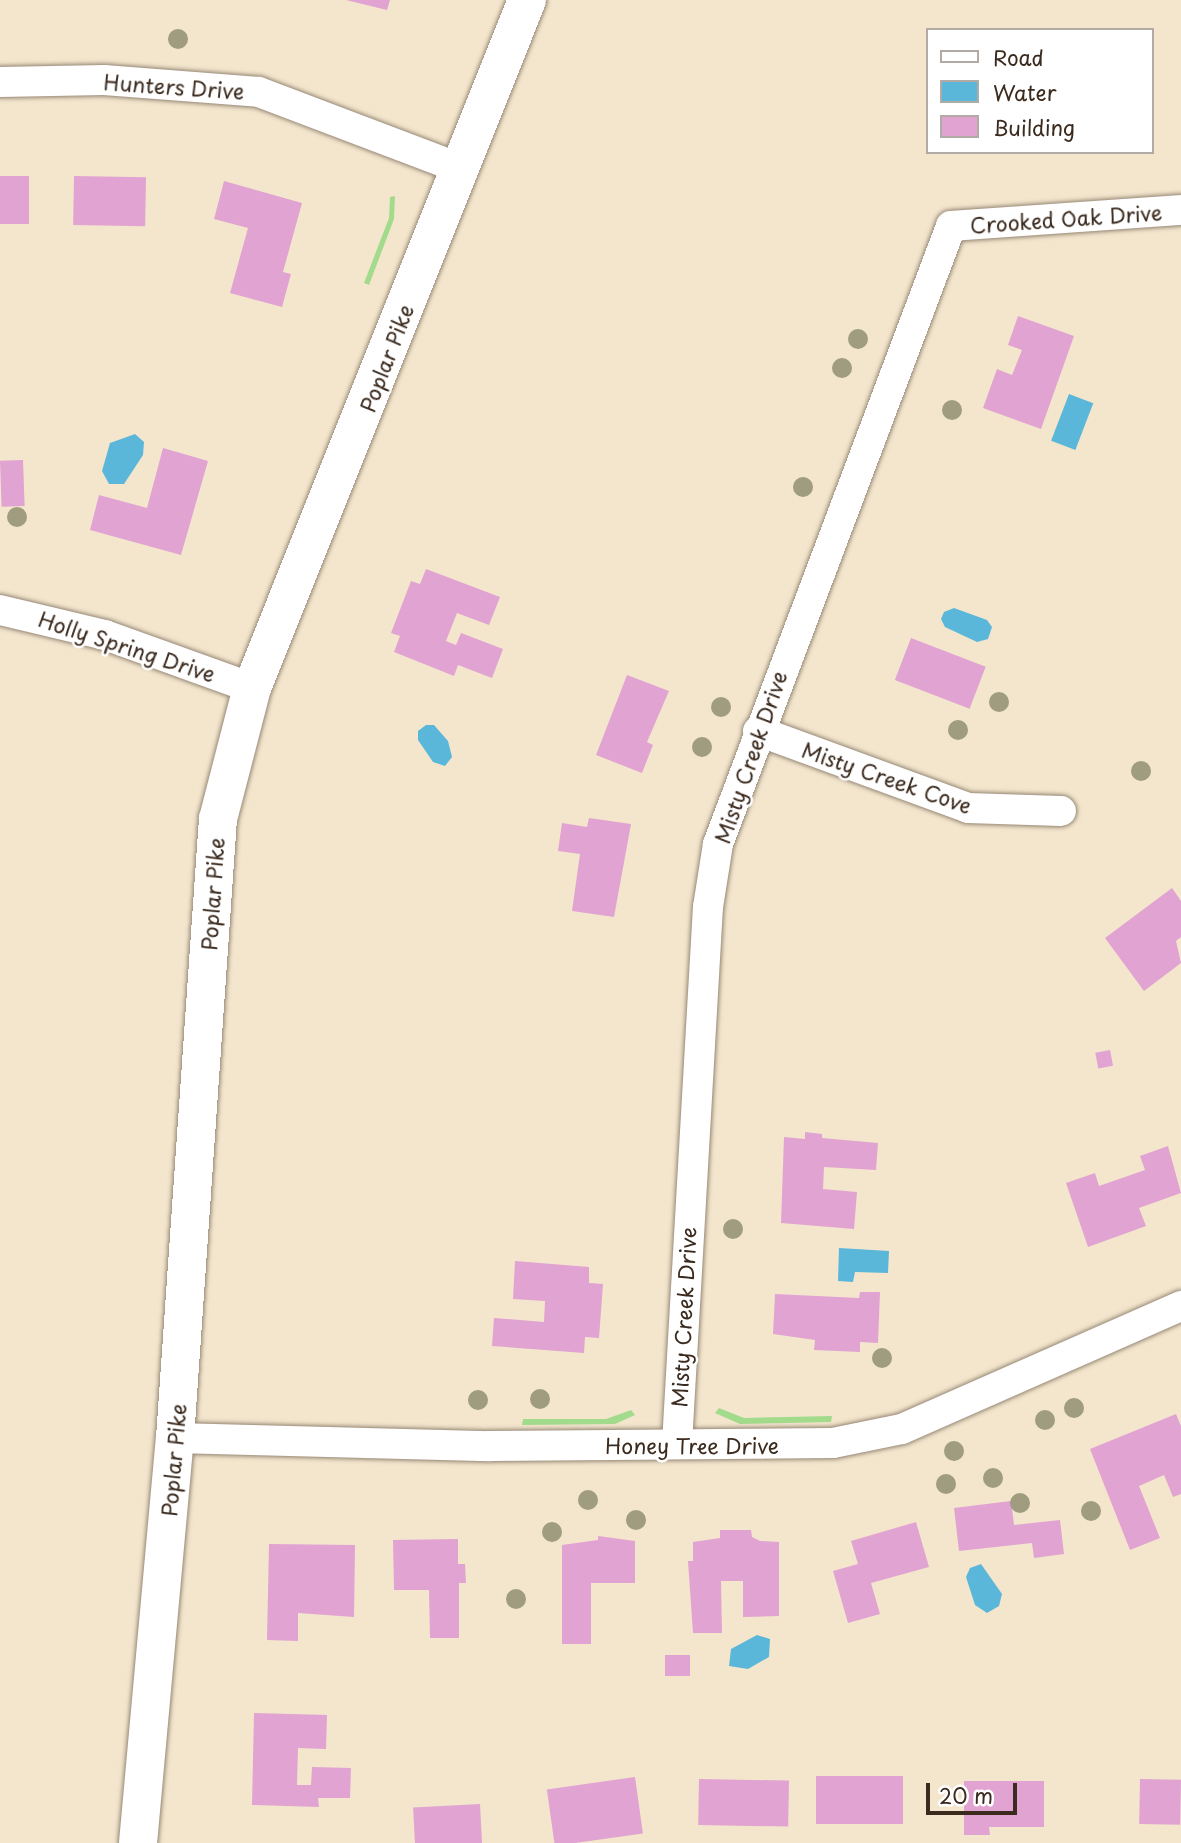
<!DOCTYPE html>
<style>
body{margin:0}
#map{position:relative;width:1181px;height:1843px;overflow:hidden;background:#f3e6cd;font-family:"Playpen Sans",sans-serif}
div>[style]{position:absolute}
.green>*{inset:0;background:#a3db8c}
.water>*{inset:0;background:#5bb7d9;transform-origin:0 0}
.building>*{inset:0;background:#e1a3d2;transform-origin:0 0}
.roads{filter:drop-shadow(0 0 2px #978876) drop-shadow(0 0 2px #978876)}
.minor>*{height:30px;margin:-15px;padding:0 15px;transform-origin:15px;border-radius:15px;background:#fff}
.secondary>*{height:38px;margin:-19px;padding:0 19px;transform-origin:19px;border-radius:19px;background:#fff}
.trees>*{width:20px;height:20px;margin:-10px;border-radius:50%;background:#9f9c7f}
span{translate:-50% -50%;white-space:nowrap;text-align:center;line-height:1.15;-webkit-text-stroke:5px #fff;paint-order:stroke}
.street-label{font-size:21px;color:#3b2a1e}
.legend{position:absolute;left:926px;top:28px;width:228px;height:126px;box-sizing:border-box;background:#fff;border:2px solid #b1aaa5;margin:0;padding:9px 12px;list-style:none;font-size:21px;color:#3b2a1e}
.legend li{display:flex;align-items:center;gap:14px;height:35px}
.legend b{width:35px;border:2px solid #b1aaa5}
.scale{position:absolute;left:926px;top:1783px;width:91px;height:32px;box-sizing:border-box;border:4px solid #3b2a1e;border-top:0;padding-left:9px;font-size:21px;line-height:24px;white-space:nowrap;color:#3b2a1e;-webkit-text-stroke:5px #fff;paint-order:stroke}
</style>
<div id="map">
<div class="green">
<i style="clip-path:polygon(395px 196px,394px 219px,369px 285px,364px 283px,389px 218px,390px 197px)"></i>
<i style="clip-path:polygon(719px 1408px,744px 1418px,832px 1416px,831px 1422px,740px 1424px,715px 1413px)"></i>
<i style="clip-path:polygon(631px 1410px,635px 1415px,615px 1424px,522px 1425px,523px 1419px,606px 1419px)"></i>
</div>
<div class="water">
<i style="left:1069px;top:394px;width:26px;height:50px;rotate:21deg"></i>
<i style="clip-path:polygon(135px 434px,144px 442px,143px 455px,124px 484px,109px 484px,102px 471px,110px 443px)"></i>
<i style="clip-path:polygon(954px 608px,987px 620px,992px 627px,988px 639px,977px 642px,945px 627px,941px 619px,944px 612px)"></i>
<i style="clip-path:polygon(426px 725px,434px 725px,448px 741px,452px 757px,445px 766px,433px 762px,418px 740px,418px 731px)"></i>
<i style="clip-path:polygon(839px 1248px,889px 1251px,888px 1273px,855px 1272px,853px 1282px,838px 1281px)"></i>
<i style="clip-path:polygon(981px 1564px,1002px 1594px,999px 1606px,987px 1613px,975px 1605px,966px 1577px,970px 1568px)"></i>
<i style="clip-path:polygon(757px 1635px,770px 1639px,769px 1657px,748px 1669px,729px 1666px,731px 1649px)"></i>
</div>
<div class="building">
<i style="clip-path:polygon(346px 0,390px 0,387px 10px)"></i>
<i style="left:0;top:176px;width:29px;height:48px"></i>
<i style="left:74px;top:176px;width:72px;height:49px;rotate:1deg"></i>
<i style="clip-path:polygon(224px 181px,302px 203px,283px 272px,291px 274px,282px 307px,230px 293px,248px 228px,214px 219px)"></i>
<i style="clip-path:polygon(1018px 316px,1074px 336px,1041px 429px,983px 408px,997px 369px,1012px 375px,1022px 350px,1008px 345px)"></i>
<i style="clip-path:polygon(163px 448px,208px 461px,181px 555px,90px 530px,99px 495px,147px 508px)"></i>
<i style="left:23px;top:460px;width:46px;height:23px;rotate:88deg"></i>
<i style="clip-path:polygon(426px 569px,500px 597px,489px 625px,457px 613px,446px 641px,456px 645px,461px 633px,503px 649px,492px 678px,458px 665px,454px 676px,394px 652px,400px 636px,391px 633px,411px 581px,420px 584px)"></i>
<i style="left:911px;top:638px;width:80px;height:45px;rotate:21deg"></i>
<i style="clip-path:polygon(627px 675px,669px 691px,647px 742px,653px 745px,642px 773px,596px 755px)"></i>
<i style="clip-path:polygon(589px 818px,631px 824px,614px 917px,572px 911px,580px 854px,558px 851px,562px 823px,587px 827px)"></i>
<i style="clip-path:polygon(1172px 888px,1181px 901px,1181px 937px,1176px 941px,1181px 963px,1144px 991px,1105px 938px)"></i>
<i style="left:1110px;top:1050px;width:16px;height:15px;rotate:79deg"></i>
<i style="clip-path:polygon(805px 1132px,822px 1134px,822px 1138px,878px 1143px,876px 1170px,824px 1167px,823px 1189px,857px 1192px,854px 1229px,781px 1223px,784px 1137px,805px 1139px)"></i>
<i style="clip-path:polygon(1168px 1146px,1181px 1193px,1139px 1208px,1146px 1226px,1088px 1247px,1066px 1183px,1095px 1173px,1099px 1186px,1145px 1170px,1140px 1156px)"></i>
<i style="clip-path:polygon(515px 1261px,589px 1267px,589px 1283px,603px 1284px,599px 1338px,585px 1337px,584px 1353px,492px 1346px,494px 1318px,544px 1322px,545px 1301px,513px 1299px)"></i>
<i style="clip-path:polygon(860px 1292px,880px 1292px,878px 1343px,860px 1342px,860px 1352px,814px 1350px,815px 1340px,773px 1334px,775px 1294px,859px 1298px)"></i>
<i style="clip-path:polygon(1176px 1414px,1181px 1426px,1181px 1494px,1173px 1497px,1164px 1475px,1139px 1486px,1160px 1538px,1130px 1550px,1090px 1449px)"></i>
<i style="clip-path:polygon(1011px 1501px,1014px 1525px,1060px 1520px,1064px 1554px,1034px 1558px,1032px 1543px,959px 1551px,954px 1508px)"></i>
<i style="clip-path:polygon(916px 1522px,929px 1567px,871px 1583px,880px 1614px,848px 1623px,833px 1571px,858px 1564px,851px 1541px)"></i>
<i style="clip-path:polygon(720px 1530px,751px 1530px,752px 1537px,760px 1541px,779px 1542px,779px 1616px,743px 1617px,743px 1581px,721px 1581px,722px 1633px,693px 1633px,688px 1561px,693px 1561px,693px 1542px,720px 1538px)"></i>
<i style="clip-path:polygon(598px 1536px,635px 1541px,635px 1583px,591px 1583px,591px 1644px,562px 1644px,562px 1545px,598px 1540px)"></i>
<i style="clip-path:polygon(458px 1539px,458px 1564px,465px 1564px,466px 1583px,459px 1583px,459px 1638px,430px 1638px,429px 1590px,394px 1590px,393px 1540px)"></i>
<i style="clip-path:polygon(269px 1544px,355px 1545px,354px 1617px,298px 1613px,298px 1641px,267px 1640px)"></i>
<i style="left:690px;top:1655px;width:21px;height:25px;rotate:90deg"></i>
<i style="clip-path:polygon(254px 1713px,327px 1715px,326px 1749px,298px 1748px,297px 1785px,311px 1785px,312px 1767px,351px 1768px,350px 1798px,318px 1798px,319px 1807px,252px 1805px)"></i>
<i style="left:816px;top:1776px;width:87px;height:48px"></i>
<i style="left:635px;top:1777px;width:57px;height:89px;rotate:82deg"></i>
<i style="left:699px;top:1779px;width:90px;height:46px;rotate:1deg"></i>
<i style="left:1140px;top:1779px;width:41px;height:45px;rotate:1deg"></i>
<i style="clip-path:polygon(964px 1781px,1044px 1781px,1044px 1827px,989px 1827px,990px 1835px,964px 1835px)"></i>
<i style="left:480px;top:1804px;width:39px;height:67px;rotate:87deg"></i>
</div>
<div class="roads">
<div class="minor">
<i style="left:0;top:82px;width:104px;rotate:-1.1deg"></i>
<i style="left:104px;top:80px;width:155px;rotate:4.4deg"></i>
<i style="left:259px;top:92px;width:214px;rotate:20.8deg"></i>
<i style="left:0;top:610px;width:108px;rotate:13.4deg"></i>
<i style="left:105px;top:635px;width:156px;rotate:19.8deg"></i>
<i style="left:758px;top:731px;width:224px;rotate:20.1deg"></i>
<i style="left:968px;top:808px;width:93px;rotate:1.8deg"></i>
<i style="left:175px;top:1438px;width:315px;rotate:1.5deg"></i>
<i style="left:490px;top:1446px;width:343px;rotate:-0.5deg"></i>
<i style="left:833px;top:1443px;width:70px;rotate:-11.5deg"></i>
<i style="left:902px;top:1429px;width:305px;rotate:-23.8deg"></i>
<i style="left:677px;top:1444px;width:538px;rotate:-86.7deg"></i>
<i style="left:708px;top:907px;width:64px;rotate:-81deg"></i>
<i style="left:718px;top:844px;width:660px;rotate:-69.34deg"></i>
<i style="left:951px;top:226px;width:231px;rotate:-4deg"></i>
</div>
<div class="secondary">
<i style="left:138px;top:1843px;width:407px;rotate:-84.8deg"></i>
<i style="left:175px;top:1438px;width:620px;rotate:-86.03deg"></i>
<i style="left:218px;top:819px;width:135px;rotate:-75.5deg"></i>
<i style="left:252px;top:688px;width:741px;rotate:-68.21deg"></i>
</div>
</div>
<div class="trees">
<i style="left:178px;top:39px"></i>
<i style="left:858px;top:339px"></i>
<i style="left:842px;top:368px"></i>
<i style="left:952px;top:410px"></i>
<i style="left:803px;top:487px"></i>
<i style="left:17px;top:517px"></i>
<i style="left:999px;top:702px"></i>
<i style="left:721px;top:707px"></i>
<i style="left:958px;top:730px"></i>
<i style="left:702px;top:747px"></i>
<i style="left:1141px;top:771px"></i>
<i style="left:733px;top:1229px"></i>
<i style="left:882px;top:1358px"></i>
<i style="left:540px;top:1399px"></i>
<i style="left:478px;top:1400px"></i>
<i style="left:1074px;top:1408px"></i>
<i style="left:1045px;top:1420px"></i>
<i style="left:954px;top:1451px"></i>
<i style="left:993px;top:1478px"></i>
<i style="left:946px;top:1484px"></i>
<i style="left:588px;top:1500px"></i>
<i style="left:1020px;top:1503px"></i>
<i style="left:1091px;top:1511px"></i>
<i style="left:636px;top:1520px"></i>
<i style="left:552px;top:1532px"></i>
<i style="left:516px;top:1599px"></i>
</div>
<div class="street-label">
<span style="left:174px;top:86px;rotate:4deg">Hunters Drive</span>
<span style="left:1066px;top:218px;rotate:-4deg">Crooked Oak Drive</span>
<span style="left:386px;top:358px;rotate:-69deg">Poplar Pike</span>
<span style="left:127px;top:646px;rotate:18deg">Holly Spring Drive</span>
<span style="left:750px;top:757px;rotate:-71deg">Misty Creek Drive</span>
<span style="left:887px;top:777px;rotate:19deg">Misty Creek Cove</span>
<span style="left:212px;top:894px;rotate:-86deg">Poplar Pike</span>
<span style="left:683px;top:1317px;rotate:-87deg">Misty Creek Drive</span>
<span style="left:692px;top:1445px">Honey Tree Drive</span>
<span style="left:173px;top:1460px;rotate:-85deg">Poplar Pike</span>
</div>
<ul class="legend">
<li><b style="height:9px;background:#fff"></b>Road</li>
<li><b style="height:19px;background:#5bb7d9"></b>Water</li>
<li><b style="height:19px;background:#e1a3d2"></b>Building</li>
</ul>
<div class="scale">20 m</div>
</div>
